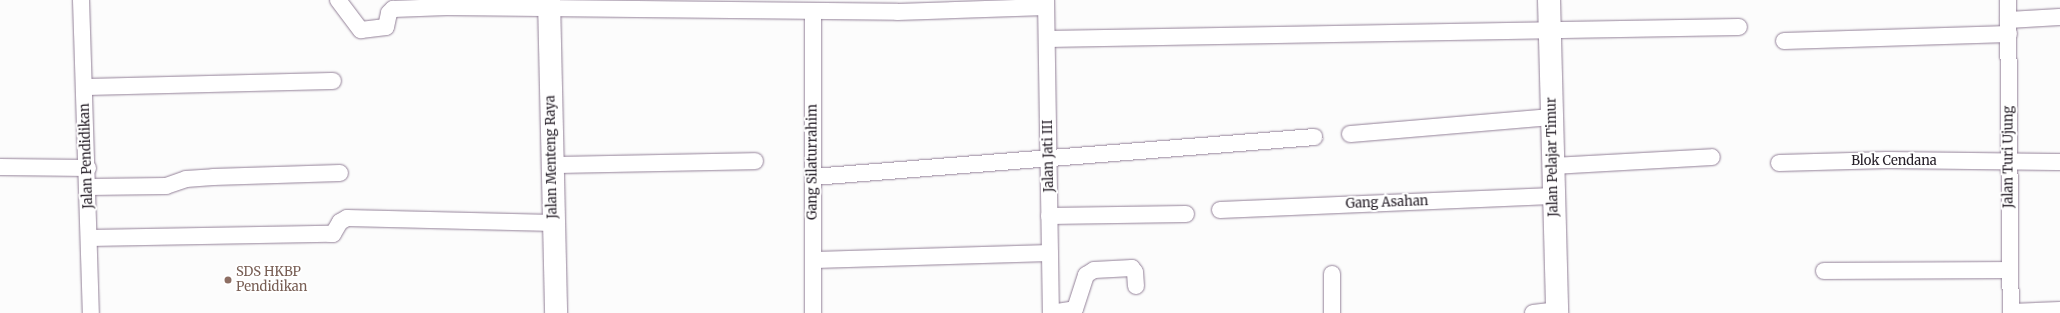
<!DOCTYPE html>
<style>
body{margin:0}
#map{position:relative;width:2060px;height:313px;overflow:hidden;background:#fcfcfc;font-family:Merriweather,serif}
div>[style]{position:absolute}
.roads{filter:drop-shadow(0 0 1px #938198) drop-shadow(0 0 1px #938198)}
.street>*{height:16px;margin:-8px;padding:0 8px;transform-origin:8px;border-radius:8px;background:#fff}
.secondary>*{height:22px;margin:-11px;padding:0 11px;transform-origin:11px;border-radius:11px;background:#fff}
.dots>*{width:11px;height:11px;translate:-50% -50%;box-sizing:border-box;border:2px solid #fff;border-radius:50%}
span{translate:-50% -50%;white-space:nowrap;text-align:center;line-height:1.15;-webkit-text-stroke:4px #fff;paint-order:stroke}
.street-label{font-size:13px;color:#272029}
.education-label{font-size:13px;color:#785e54}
.left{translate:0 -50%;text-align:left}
</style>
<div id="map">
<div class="roads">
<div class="street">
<i style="left:81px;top:0;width:313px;rotate:88.2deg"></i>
<i style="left:338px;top:0;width:38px;rotate:53deg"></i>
<i style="left:361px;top:30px;width:25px;rotate:-7deg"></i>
<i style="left:386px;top:27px;width:14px;rotate:-78deg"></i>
<i style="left:389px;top:13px;width:6px;rotate:-45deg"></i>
<i style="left:393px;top:9px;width:54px;rotate:-2.1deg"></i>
<i style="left:447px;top:7px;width:450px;rotate:0.6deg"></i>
<i style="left:897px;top:12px;width:149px;rotate:-1.9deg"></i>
<i style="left:1046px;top:0;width:313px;rotate:89.1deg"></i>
<i style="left:2008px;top:0;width:313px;rotate:89.5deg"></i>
<i style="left:813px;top:12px;width:301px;rotate:90deg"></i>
<i style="left:2008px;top:20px;width:52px;rotate:-3.3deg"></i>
<i style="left:1047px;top:39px;width:692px;rotate:-0.99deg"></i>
<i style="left:1784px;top:41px;width:225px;rotate:-1.8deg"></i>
<i style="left:85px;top:87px;width:248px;rotate:-1.4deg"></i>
<i style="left:1350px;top:134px;width:203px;rotate:-4.8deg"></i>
<i style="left:1779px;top:163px;width:108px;rotate:-1.6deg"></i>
<i style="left:1887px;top:160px;width:173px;rotate:0.7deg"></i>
<i style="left:553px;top:165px;width:202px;rotate:-1.1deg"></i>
<i style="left:1553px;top:166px;width:159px;rotate:-3.2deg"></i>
<i style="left:0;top:167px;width:88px;rotate:0.7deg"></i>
<i style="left:813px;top:177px;width:503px;rotate:-4.56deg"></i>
<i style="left:88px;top:187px;width:78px;rotate:-0.7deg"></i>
<i style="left:166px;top:186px;width:21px;rotate:-19deg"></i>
<i style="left:186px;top:179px;width:27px;rotate:-4deg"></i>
<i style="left:213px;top:177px;width:127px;rotate:-1.8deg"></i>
<i style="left:1220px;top:210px;width:334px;rotate:-2.4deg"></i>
<i style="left:1049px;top:216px;width:137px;rotate:-0.8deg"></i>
<i style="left:89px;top:238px;width:241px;rotate:-1deg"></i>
<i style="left:330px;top:234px;width:3px"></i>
<i style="left:333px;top:234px;width:14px;rotate:-60deg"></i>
<i style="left:340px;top:222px;width:8px;rotate:-30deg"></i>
<i style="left:347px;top:218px;width:207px;rotate:1.4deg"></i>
<i style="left:815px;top:260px;width:235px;rotate:-1.7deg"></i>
<i style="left:1824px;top:271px;width:185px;rotate:-0.3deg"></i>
<i style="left:1332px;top:274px;width:39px;rotate:90deg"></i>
<i style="left:2011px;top:312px;width:49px;rotate:-2.3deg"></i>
<i style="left:1051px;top:313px;width:24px;rotate:-9deg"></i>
<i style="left:1075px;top:309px;width:36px;rotate:-72deg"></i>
<i style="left:1086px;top:275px;width:9px;rotate:-32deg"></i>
<i style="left:1094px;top:270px;width:38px;rotate:-3deg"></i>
<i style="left:1132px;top:268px;width:5px;rotate:53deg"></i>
<i style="left:1135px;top:272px;width:14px;rotate:86deg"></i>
<i style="left:1533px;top:313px;width:24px;rotate:-7deg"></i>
</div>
<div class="secondary">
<i style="left:549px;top:0;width:313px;rotate:88.7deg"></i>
<i style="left:1549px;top:0;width:313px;rotate:88.5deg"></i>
</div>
</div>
<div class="dots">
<i style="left:228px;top:280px;background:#8d6e63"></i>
</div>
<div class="street-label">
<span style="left:87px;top:156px;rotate:-92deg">Jalan Pendidikan</span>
<span style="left:1049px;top:156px;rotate:-91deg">Jalan Jati III</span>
<span style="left:552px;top:157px;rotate:-91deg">Jalan Menteng Raya</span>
<span style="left:1553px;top:157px;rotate:-91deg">Jalan Pelajar Timur</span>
<span style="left:2009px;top:157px;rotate:-90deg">Jalan Turi Ujung</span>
<span style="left:1894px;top:161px">Blok Cendana</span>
<span style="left:813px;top:162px;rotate:-90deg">Gang Silaturrahim</span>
<span style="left:1387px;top:203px;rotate:-2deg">Gang Asahan</span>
</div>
<div class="education-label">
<span class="left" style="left:236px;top:280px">SDS HKBP<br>Pendidikan</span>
</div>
</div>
